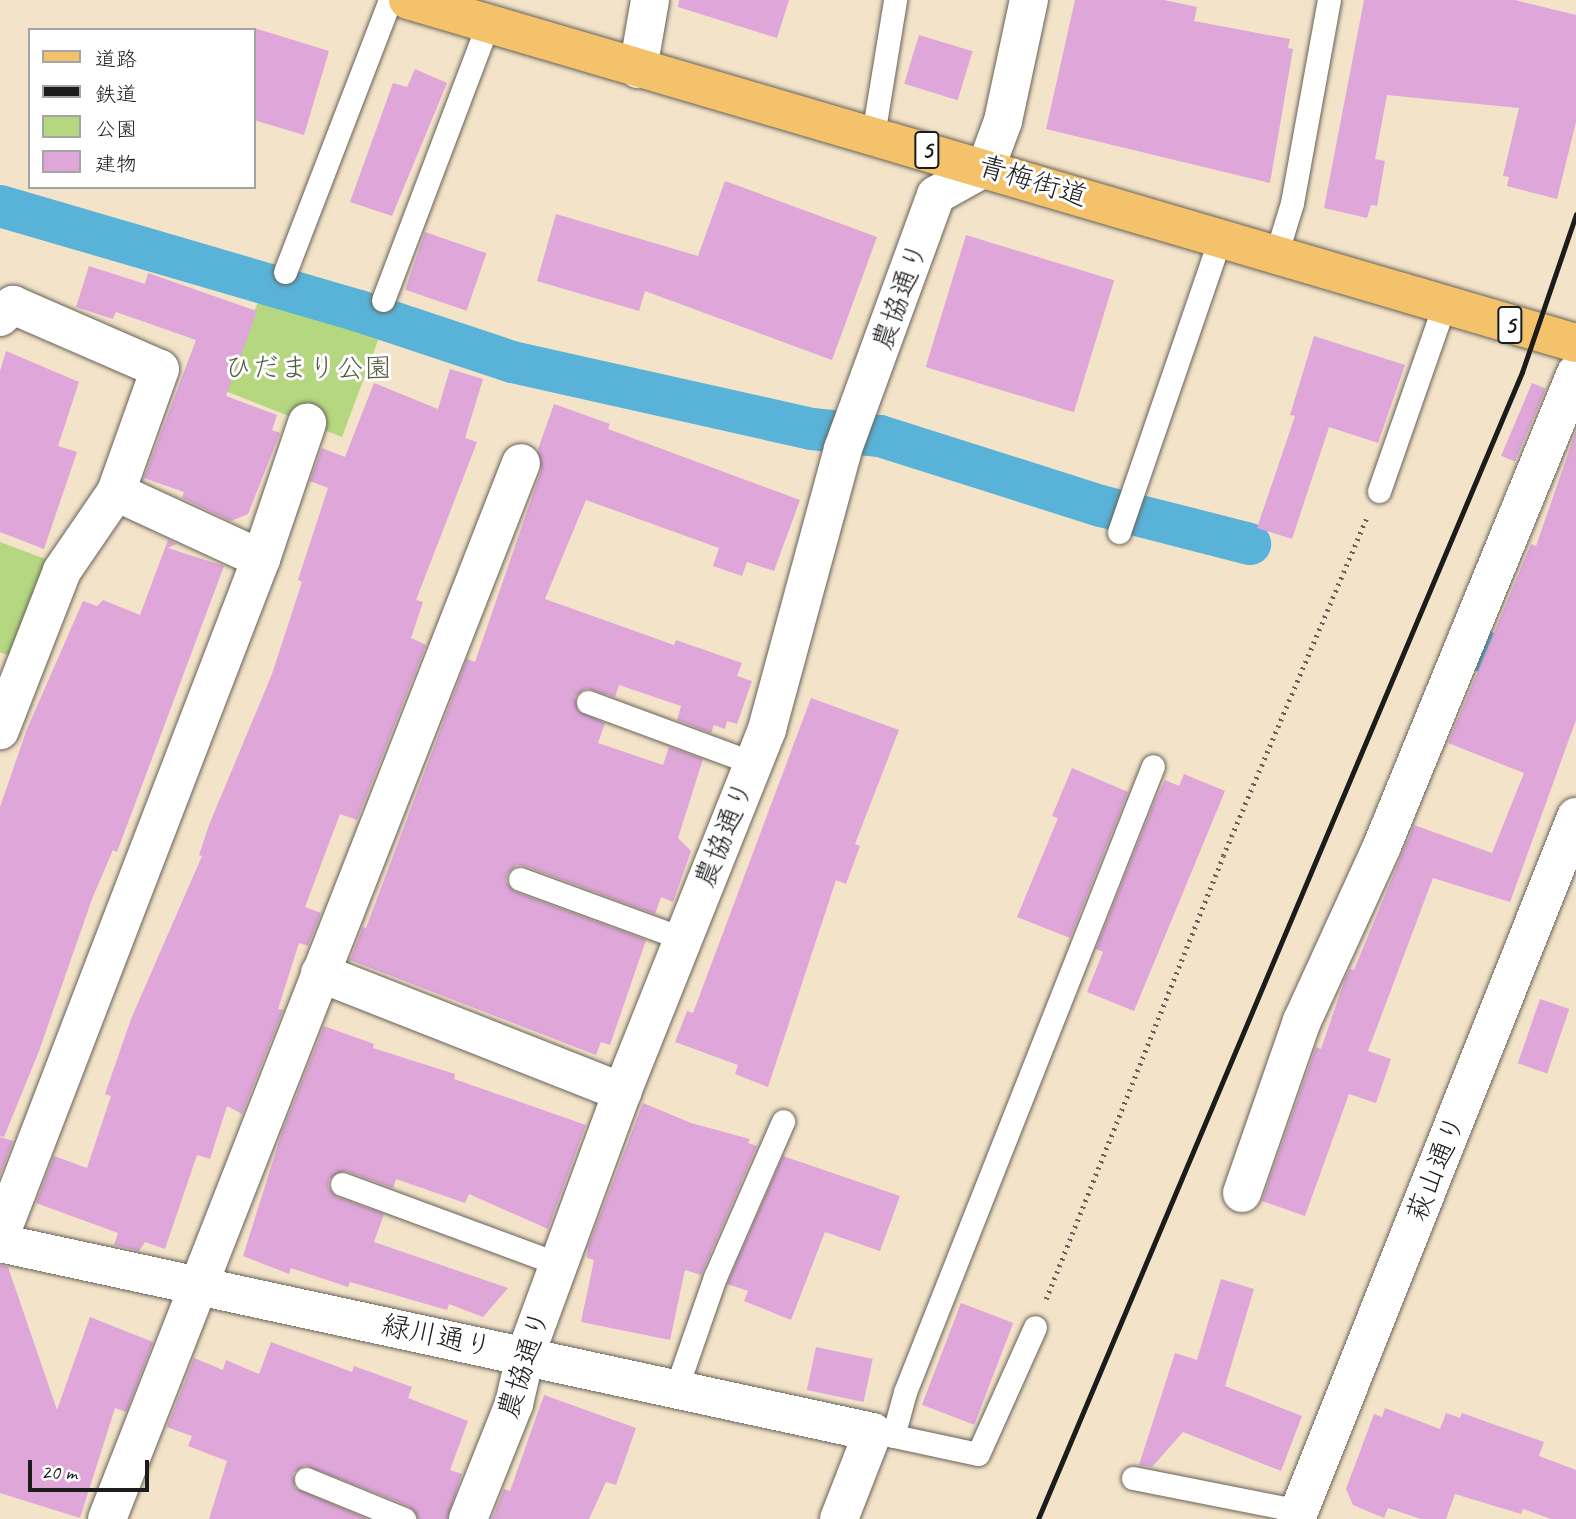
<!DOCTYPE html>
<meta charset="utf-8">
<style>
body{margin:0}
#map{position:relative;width:1576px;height:1519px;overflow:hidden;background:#f3e3c9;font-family:Caveat,"Klee One",sans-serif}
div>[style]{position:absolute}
.green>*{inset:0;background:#b4d780}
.canal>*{height:42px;margin:-21px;padding:0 21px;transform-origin:21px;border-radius:21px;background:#59b2d7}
.building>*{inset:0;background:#dfa6da;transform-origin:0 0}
.path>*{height:4.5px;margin-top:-2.25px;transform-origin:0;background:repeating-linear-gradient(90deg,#676259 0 2px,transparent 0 7px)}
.roads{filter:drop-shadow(0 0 2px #676259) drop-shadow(0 0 2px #676259)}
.service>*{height:23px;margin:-11.5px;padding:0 11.5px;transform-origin:11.5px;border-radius:11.5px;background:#fff}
.minor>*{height:38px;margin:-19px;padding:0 19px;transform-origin:19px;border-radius:19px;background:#fff}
.tertiary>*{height:38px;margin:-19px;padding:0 19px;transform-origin:19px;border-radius:19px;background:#fff}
.primary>*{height:38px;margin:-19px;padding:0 19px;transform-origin:19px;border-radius:19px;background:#f3c26a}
.rail>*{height:5px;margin:-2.5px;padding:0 2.5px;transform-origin:2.5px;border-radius:2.5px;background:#1c1c1c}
span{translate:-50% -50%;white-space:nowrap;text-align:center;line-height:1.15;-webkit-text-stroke:6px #fff;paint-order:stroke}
.shield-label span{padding:2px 5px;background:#fff;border:2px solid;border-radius:5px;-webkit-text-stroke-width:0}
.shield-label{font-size:26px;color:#1c1c1c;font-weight:700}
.street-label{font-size:28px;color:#1c1c1c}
.park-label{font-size:28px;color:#515d3f}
.legend{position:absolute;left:28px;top:28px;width:228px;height:161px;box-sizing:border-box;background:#fff;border:2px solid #a4a4a4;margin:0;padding:9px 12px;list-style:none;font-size:21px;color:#1c1c1c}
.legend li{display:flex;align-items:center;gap:14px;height:35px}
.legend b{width:35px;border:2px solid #a4a4a4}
.scale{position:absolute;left:28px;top:1460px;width:121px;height:32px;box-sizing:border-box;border:4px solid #1c1c1c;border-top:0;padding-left:9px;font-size:21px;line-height:24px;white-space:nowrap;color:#1c1c1c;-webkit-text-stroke:5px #fff;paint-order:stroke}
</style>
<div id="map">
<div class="green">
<i style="clip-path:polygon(258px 302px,380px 335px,342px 437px,223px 390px)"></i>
<i style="clip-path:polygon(0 542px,48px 560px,10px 656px,0 652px)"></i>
</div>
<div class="canal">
<i style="left:0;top:206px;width:374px;rotate:16.3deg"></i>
<i style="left:359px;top:311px;width:161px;rotate:18.4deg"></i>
<i style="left:512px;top:362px;width:307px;rotate:12.6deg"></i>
<i style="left:812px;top:429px;width:68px;rotate:5.9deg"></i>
<i style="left:880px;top:436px;width:232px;rotate:17.6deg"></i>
<i style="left:1101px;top:506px;width:154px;rotate:14.3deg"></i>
<i style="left:1483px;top:651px;width:101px;rotate:22.8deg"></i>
</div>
<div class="building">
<i style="clip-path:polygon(679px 0,789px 0,777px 38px,678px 7px)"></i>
<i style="clip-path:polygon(1075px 0,1164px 0,1197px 7px,1194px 21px,1290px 39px,1288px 48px,1293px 49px,1270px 183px,1046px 129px)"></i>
<i style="clip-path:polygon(1364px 0,1515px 0,1576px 15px,1576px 122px,1557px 199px,1507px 186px,1509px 177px,1503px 176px,1519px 108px,1387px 95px,1375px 159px,1385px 161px,1377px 206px,1371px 205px,1367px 218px,1324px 208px)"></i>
<i style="clip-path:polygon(254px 28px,329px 51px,304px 135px,254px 120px)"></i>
<i style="left:919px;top:35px;width:56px;height:51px;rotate:17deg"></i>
<i style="clip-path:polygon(415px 69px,447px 83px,392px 216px,350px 202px,393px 83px,407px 87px)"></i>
<i style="clip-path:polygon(725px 181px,877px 237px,832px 360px,645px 291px,639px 311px,537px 281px,556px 214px,698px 256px)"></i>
<i style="left:425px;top:232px;width:65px;height:61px;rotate:19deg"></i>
<i style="left:966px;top:235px;width:155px;height:138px;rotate:17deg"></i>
<i style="clip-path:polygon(89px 266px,145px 284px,148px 273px,257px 311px,226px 396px,277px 415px,272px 430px,280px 433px,248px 514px,231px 521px,182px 498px,184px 492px,144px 478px,196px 340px,116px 312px,113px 319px,76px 307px)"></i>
<i style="clip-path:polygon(1314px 336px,1405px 365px,1378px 443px,1329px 427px,1292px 539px,1257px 528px,1295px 416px,1290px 415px)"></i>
<i style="clip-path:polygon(6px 351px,79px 382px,58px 446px,77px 452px,44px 549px,0 532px,0 371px)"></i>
<i style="clip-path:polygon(450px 369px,483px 379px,465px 438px,477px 442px,416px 600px,423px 602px,411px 638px,426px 645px,357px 820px,340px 814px,305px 907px,321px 913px,308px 946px,299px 943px,278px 1009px,283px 1010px,242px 1114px,227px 1106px,210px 1159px,197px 1155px,165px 1249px,145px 1242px,139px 1251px,114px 1245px,118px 1233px,36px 1203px,54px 1156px,87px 1168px,111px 1096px,105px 1094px,131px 1019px,202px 856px,199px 855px,209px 825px,272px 674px,302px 582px,298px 580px,328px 488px,310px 481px,322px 448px,345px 457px,374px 383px,438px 409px)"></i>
<i style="left:1532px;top:383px;width:15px;height:79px;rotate:23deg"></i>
<i style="clip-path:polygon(554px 404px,610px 424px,608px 429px,800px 500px,774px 571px,747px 562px,742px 576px,713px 566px,719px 548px,586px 500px,545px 599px,674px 645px,676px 640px,742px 663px,737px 676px,752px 681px,737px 724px,727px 721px,725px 729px,714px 725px,711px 733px,677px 720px,681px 706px,619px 685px,615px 697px,586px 688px,575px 697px,578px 711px,605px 723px,598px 743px,663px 765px,669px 747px,703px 759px,678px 838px,691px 851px,673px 902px,661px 897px,655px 914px,525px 866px,517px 865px,507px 874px,506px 882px,515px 892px,646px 940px,610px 1045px,601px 1042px,596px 1055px,350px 960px,363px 927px,366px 928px,467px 659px,475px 662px,541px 471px,538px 449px)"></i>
<i style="clip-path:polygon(1576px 431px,1576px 720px,1510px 902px,1433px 878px,1368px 1051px,1391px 1059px,1376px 1103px,1349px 1094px,1305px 1216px,1262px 1201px,1316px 1047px,1321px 1049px,1345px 979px,1350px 969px,1354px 970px,1414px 825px,1492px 853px,1524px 773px,1448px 743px,1531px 544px,1536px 546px)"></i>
<i style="clip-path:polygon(168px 540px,176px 544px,168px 548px,224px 566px,117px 852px,113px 850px,92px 899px,39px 1051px,4px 1137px,0 1136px,0 807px,27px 729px,83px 601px,97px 606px,103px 600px,140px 615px)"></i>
<i style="clip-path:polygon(811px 698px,899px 730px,855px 844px,860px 846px,846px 884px,836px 880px,768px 1087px,735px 1074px,738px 1065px,675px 1042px,687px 1011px,693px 1013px)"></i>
<i style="clip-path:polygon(1072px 768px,1128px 792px,1070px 938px,1017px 917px,1058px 818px,1052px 816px)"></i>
<i style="clip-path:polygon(1184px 774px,1225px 791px,1134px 1011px,1087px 992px,1103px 952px,1096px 949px,1154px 803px,1165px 780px,1179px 786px)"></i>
<i style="left:1540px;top:999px;width:31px;height:68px;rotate:19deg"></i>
<i style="clip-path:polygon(324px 1026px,374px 1044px,373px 1048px,455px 1074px,454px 1079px,586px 1125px,548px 1229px,469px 1194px,465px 1203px,396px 1179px,393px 1188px,346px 1171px,329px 1179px,328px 1187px,337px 1197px,384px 1214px,374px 1242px,508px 1288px,483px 1317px,449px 1304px,447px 1310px,350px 1282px,348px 1287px,291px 1268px,289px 1274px,243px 1256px,282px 1132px)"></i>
<i style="clip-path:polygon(643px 1103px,691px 1123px,750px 1139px,748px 1143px,757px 1146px,701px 1275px,685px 1270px,670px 1340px,581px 1322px,594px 1260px,587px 1258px,588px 1247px)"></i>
<i style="clip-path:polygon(0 1137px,13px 1141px,0 1175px)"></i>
<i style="clip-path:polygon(783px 1156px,900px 1196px,880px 1251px,825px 1232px,791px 1320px,744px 1301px,748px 1291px,727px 1284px)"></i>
<i style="clip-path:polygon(0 1265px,8px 1267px,57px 1410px,90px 1317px,153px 1342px,126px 1412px,115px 1408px,80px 1518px,0 1493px)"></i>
<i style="clip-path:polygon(1221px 1279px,1254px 1289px,1225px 1386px,1302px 1416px,1281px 1471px,1183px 1432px,1152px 1467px,1139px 1465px,1175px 1353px,1197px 1360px)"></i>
<i style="left:961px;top:1303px;width:56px;height:109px;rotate:21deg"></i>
<i style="clip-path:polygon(271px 1342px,352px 1372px,354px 1366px,412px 1387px,408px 1398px,468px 1421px,450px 1470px,462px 1474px,447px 1519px,418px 1519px,409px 1506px,305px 1465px,293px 1473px,295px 1488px,367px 1519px,209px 1519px,227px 1461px,188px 1446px,192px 1436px,167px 1427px,194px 1358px,223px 1370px,226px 1360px,259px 1374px)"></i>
<i style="left:816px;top:1347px;width:58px;height:44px;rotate:12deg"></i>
<i style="clip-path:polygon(544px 1395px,636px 1428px,616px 1485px,606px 1482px,589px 1519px,492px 1519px,504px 1489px,510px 1491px)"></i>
<i style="clip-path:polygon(1385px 1408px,1440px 1429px,1446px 1413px,1460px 1418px,1462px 1413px,1544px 1442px,1539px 1456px,1576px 1470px,1576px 1519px,1551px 1519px,1523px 1509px,1521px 1514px,1455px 1494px,1446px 1519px,1421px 1519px,1388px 1508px,1384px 1518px,1353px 1505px,1346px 1489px,1374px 1414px,1382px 1417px)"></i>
</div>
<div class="path">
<i style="left:1046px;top:1299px;width:477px;rotate:-68.2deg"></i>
<i style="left:1223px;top:856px;width:368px;rotate:-67deg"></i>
</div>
<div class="roads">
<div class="service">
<i style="left:873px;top:135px;width:137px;rotate:-80.7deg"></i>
<i style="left:1276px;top:255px;width:54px;rotate:-72.9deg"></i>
<i style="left:1292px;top:203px;width:206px;rotate:-79.7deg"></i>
<i style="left:285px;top:272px;width:292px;rotate:-68.9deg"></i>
<i style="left:383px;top:300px;width:295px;rotate:-69.2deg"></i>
<i style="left:1379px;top:491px;width:197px;rotate:-70.7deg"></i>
<i style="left:1119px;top:532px;width:311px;rotate:-71deg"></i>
<i style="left:588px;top:702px;width:176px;rotate:20.3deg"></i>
<i style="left:520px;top:879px;width:171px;rotate:20.1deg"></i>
<i style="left:342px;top:1184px;width:230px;rotate:20.3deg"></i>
<i style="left:676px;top:1389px;width:119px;rotate:-70.8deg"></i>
<i style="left:715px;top:1277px;width:170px;rotate:-66.4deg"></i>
<i style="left:880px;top:1433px;width:100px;rotate:12.1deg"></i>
<i style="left:978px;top:1454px;width:139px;rotate:-65.8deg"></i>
<i style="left:893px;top:1436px;width:46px;rotate:-74.7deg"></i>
<i style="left:905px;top:1392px;width:673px;rotate:-68.39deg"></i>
<i style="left:1133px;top:1478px;width:169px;rotate:11.2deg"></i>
<i style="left:306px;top:1479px;width:106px;rotate:22.2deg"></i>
</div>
<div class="minor">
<i style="left:638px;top:69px;width:70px;rotate:-80.1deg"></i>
<i style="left:0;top:317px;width:18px;rotate:-43deg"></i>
<i style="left:13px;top:305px;width:160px;rotate:23.5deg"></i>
<i style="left:160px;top:369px;width:131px;rotate:109.7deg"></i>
<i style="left:116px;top:492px;width:96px;rotate:124.4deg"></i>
<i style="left:62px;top:571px;width:171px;rotate:111.3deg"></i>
<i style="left:116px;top:492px;width:160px;rotate:24.8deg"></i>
<i style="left:320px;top:973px;width:325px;rotate:21.5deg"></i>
<i style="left:1242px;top:1193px;width:182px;rotate:-70.8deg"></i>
<i style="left:1302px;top:1021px;width:192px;rotate:-65.4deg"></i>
<i style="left:1382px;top:846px;width:511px;rotate:-67.7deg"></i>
<i style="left:0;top:1236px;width:726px;rotate:-68.92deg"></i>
<i style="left:261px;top:559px;width:144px;rotate:-71.3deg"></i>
<i style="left:107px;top:1519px;width:1134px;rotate:-68.59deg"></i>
<i style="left:468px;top:1519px;width:124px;rotate:-68.2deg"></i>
<i style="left:514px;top:1404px;width:49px;rotate:-77.1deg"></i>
<i style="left:525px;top:1356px;width:281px;rotate:-69.8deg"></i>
<i style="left:622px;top:1092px;width:391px;rotate:-68.2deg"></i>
<i style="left:767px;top:729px;width:290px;rotate:-74.8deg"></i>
<i style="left:843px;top:449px;width:270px;rotate:-69.9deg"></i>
<i style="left:936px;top:195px;width:57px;rotate:-29.2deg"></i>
<i style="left:839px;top:1519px;width:93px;rotate:-68.7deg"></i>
</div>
<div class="tertiary">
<i style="left:986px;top:167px;width:49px;rotate:-69.7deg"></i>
<i style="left:1003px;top:121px;width:124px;rotate:-77.9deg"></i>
<i style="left:0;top:1243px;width:893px;rotate:12.22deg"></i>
<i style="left:1296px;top:1519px;width:756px;rotate:-68.25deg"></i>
</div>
<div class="primary">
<i style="left:408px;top:0;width:1217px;rotate:16.37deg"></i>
</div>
</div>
<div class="rail">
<i style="left:1038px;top:1519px;width:1245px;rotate:-67.12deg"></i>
<i style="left:1522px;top:372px;width:167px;rotate:-71.1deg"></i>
</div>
<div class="shield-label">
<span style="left:927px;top:150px">5</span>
<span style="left:1510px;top:325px">5</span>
</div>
<div class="street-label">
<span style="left:1033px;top:181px;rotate:17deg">青梅街道</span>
<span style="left:900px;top:296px;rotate:-70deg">農協通り</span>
<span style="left:724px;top:834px;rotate:-68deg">農協通り</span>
<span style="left:1436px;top:1168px;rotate:-68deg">萩山通り</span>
<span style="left:437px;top:1336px;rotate:12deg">緑川通り</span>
<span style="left:524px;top:1364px;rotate:-72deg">農協通り</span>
</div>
<div class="park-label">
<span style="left:308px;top:368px">ひだまり公園</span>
</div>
<ul class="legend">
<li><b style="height:9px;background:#f3c26a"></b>道路</li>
<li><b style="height:9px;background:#1c1c1c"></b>鉄道</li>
<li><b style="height:19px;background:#b4d780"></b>公園</li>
<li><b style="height:19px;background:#dfa6da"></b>建物</li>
</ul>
<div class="scale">20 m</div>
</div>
